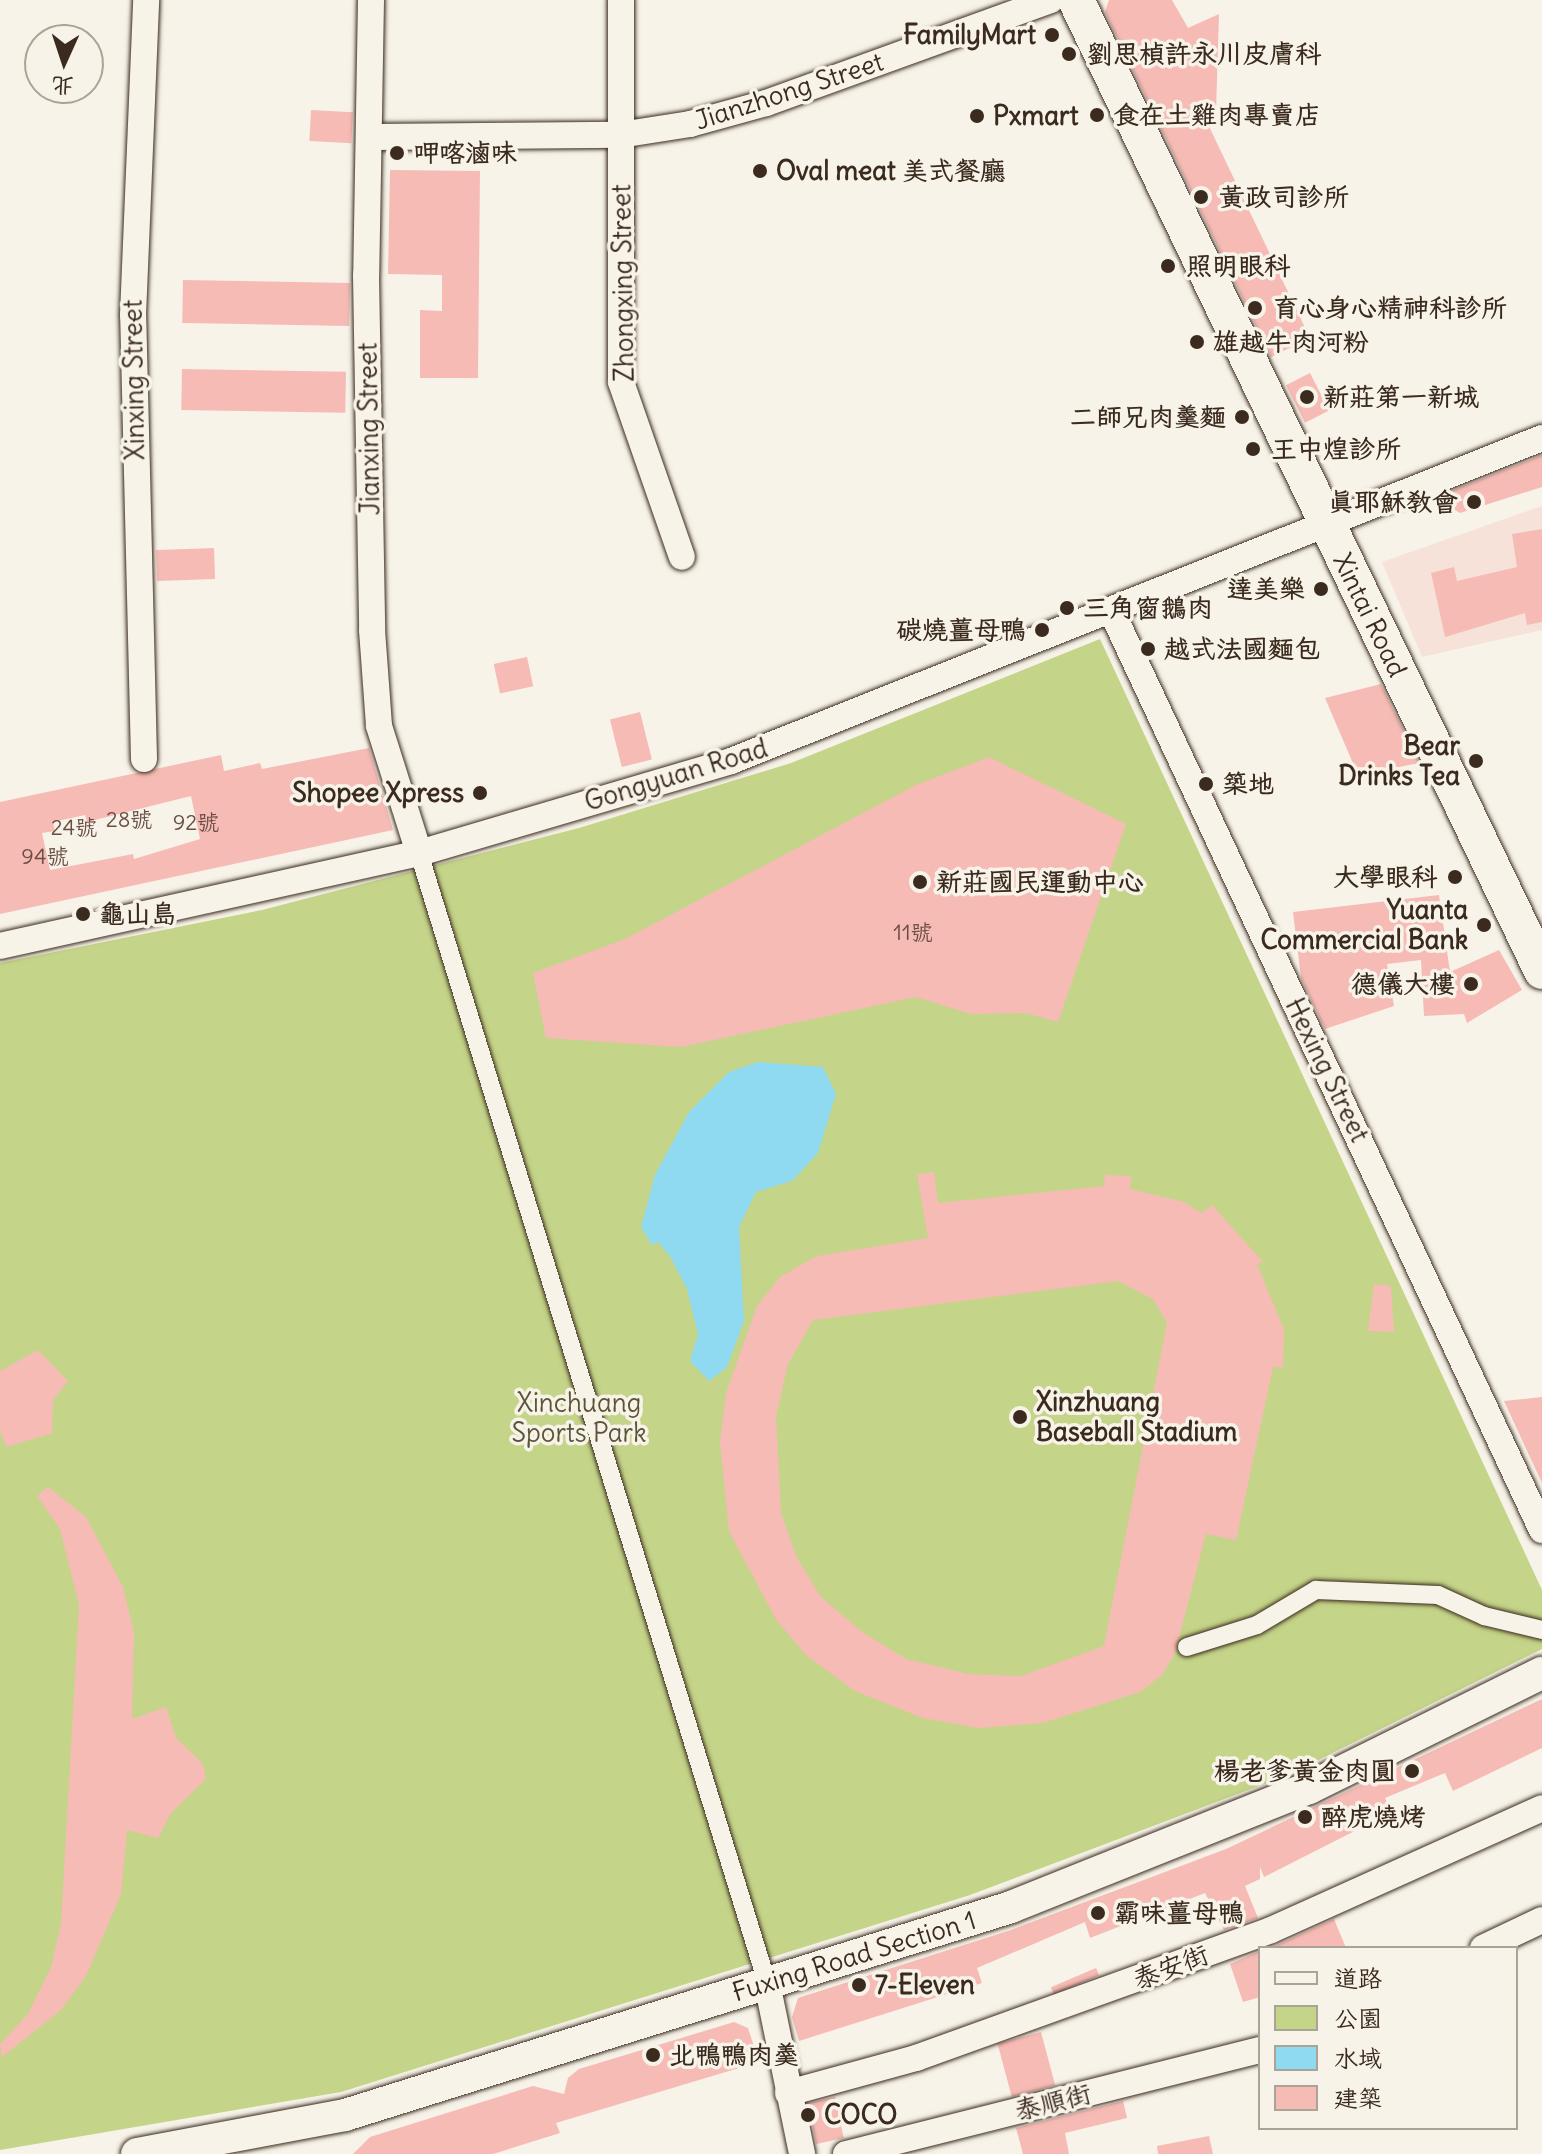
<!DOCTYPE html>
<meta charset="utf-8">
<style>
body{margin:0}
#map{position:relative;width:1542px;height:2154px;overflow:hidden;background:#f7f3e8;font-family:Delius,"LXGW WenKai TC",sans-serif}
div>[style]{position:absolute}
.built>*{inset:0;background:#f7e2d9}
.green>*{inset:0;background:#c4d488}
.water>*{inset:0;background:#8fdaf0}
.building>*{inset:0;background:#f7bbb5;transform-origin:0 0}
.roads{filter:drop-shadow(0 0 2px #3b2a1e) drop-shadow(0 0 2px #3b2a1e)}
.pedestrian>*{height:18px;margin:-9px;padding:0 9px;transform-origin:9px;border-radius:9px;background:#f7f3e8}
.minor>*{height:26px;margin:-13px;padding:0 13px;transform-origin:13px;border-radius:13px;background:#f7f3e8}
.tertiary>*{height:32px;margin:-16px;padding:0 16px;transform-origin:16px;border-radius:16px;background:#f7f3e8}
.secondary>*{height:36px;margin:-18px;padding:0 18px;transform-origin:18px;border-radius:18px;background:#f7f3e8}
.dots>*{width:22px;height:22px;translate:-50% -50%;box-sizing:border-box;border:4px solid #f7f3e8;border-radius:50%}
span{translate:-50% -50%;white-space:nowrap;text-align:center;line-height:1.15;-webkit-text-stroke:7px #f7f3e8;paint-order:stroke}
.number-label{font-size:22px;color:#6a4e44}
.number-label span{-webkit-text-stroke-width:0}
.poi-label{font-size:26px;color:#3b2a1e;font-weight:700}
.right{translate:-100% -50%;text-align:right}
.left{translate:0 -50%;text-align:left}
.street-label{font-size:26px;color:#3b2a1e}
.park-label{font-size:26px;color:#5d5438}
.legend{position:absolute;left:1258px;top:1946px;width:260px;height:184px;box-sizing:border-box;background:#f7f3e8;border:2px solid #aca397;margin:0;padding:10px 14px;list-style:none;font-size:24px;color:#3b2a1e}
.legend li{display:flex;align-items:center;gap:16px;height:40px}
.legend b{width:40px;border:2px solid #aca397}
.north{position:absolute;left:24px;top:24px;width:80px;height:80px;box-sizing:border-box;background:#f7f3e8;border:2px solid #aca397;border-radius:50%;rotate:183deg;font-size:22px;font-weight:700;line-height:32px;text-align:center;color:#3b2a1e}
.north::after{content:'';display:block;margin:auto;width:28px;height:36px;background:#3b2a1e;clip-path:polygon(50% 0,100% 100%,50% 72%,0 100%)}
</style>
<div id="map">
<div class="built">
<i style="clip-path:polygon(1542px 506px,1542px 630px,1422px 657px,1382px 562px)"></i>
</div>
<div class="green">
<i style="clip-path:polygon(1100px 639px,1542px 1590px,1542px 1649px,1288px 1775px,970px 1895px,341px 2092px,0 2150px,0 963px,262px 910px,579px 828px,791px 763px)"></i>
</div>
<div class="water">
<i style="clip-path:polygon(758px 1062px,823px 1067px,836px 1094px,818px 1153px,792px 1181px,756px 1192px,739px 1227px,744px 1321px,727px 1367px,709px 1381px,690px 1361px,698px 1334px,687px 1289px,670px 1256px,658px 1242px,652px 1245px,641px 1227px,655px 1175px,689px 1112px,729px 1072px)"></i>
</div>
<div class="building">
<i style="clip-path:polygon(1109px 0,1172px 0,1188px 28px,1219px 14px,1216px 112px,1205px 118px,1310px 338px,1271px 357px,1105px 12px)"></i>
<i style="left:311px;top:110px;width:42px;height:31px;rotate:3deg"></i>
<i style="clip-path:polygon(390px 170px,480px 171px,478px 378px,420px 378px,420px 310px,442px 311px,442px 275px,388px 274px)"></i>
<i style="left:183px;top:280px;width:167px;height:43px;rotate:1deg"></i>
<i style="left:182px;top:369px;width:164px;height:41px;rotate:1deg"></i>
<i style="left:1310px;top:373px;width:42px;height:27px;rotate:63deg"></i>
<i style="clip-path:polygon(1542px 455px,1542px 487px,1460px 513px,1444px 503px,1441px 495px)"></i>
<i style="clip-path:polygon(1542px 529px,1542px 622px,1527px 625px,1525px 613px,1445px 637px,1431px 573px,1454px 567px,1457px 581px,1517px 567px,1512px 534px)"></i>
<i style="left:214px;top:548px;width:31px;height:58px;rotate:88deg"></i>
<i style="left:527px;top:657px;width:30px;height:34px;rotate:78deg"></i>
<i style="clip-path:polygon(1381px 684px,1419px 763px,1358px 775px,1325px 698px)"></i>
<i style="left:640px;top:712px;width:49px;height:31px;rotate:76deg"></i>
<i style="clip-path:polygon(evenodd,369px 748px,393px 830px,0 914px,0 802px,221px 755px,224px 771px,260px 763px,262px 769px,369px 748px,191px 796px,200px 839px,134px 859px,133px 854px,50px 870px,42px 833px,55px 831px,53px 822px,85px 815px,87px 822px,191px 796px)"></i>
<i style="clip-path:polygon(989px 757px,1126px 824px,1058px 1022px,1026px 1013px,971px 1014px,916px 997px,681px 1047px,546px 1038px,533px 973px,625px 939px,916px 785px)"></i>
<i style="clip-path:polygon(1439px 895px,1450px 972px,1499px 950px,1522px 990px,1467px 1023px,1464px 1014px,1424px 1016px,1421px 960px,1387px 964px,1394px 1006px,1325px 1029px,1301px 978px,1293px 912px)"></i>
<i style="clip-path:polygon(evenodd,934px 1172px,938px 1203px,1105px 1186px,1104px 1175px,1131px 1176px,1130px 1189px,1184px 1202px,1201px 1213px,1212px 1205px,1263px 1262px,1257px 1264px,1284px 1330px,1283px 1367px,1273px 1367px,1236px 1540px,1206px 1534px,1175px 1653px,1162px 1675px,1140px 1692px,1043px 1723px,978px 1728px,923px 1718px,855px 1691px,807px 1656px,777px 1621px,729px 1531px,720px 1442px,726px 1393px,757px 1306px,780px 1277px,817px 1256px,928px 1238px,917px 1174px,934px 1172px,1118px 1281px,1153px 1299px,1167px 1323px,1104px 1646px,1021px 1676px,968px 1674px,906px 1659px,862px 1632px,821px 1597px,797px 1558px,781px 1513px,776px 1416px,788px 1364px,813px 1320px,1118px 1281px)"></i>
<i style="clip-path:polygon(1374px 1284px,1391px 1286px,1394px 1332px,1368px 1331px)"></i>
<i style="clip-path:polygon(38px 1350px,68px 1381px,53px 1400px,52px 1433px,6px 1447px,0 1430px,0 1371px)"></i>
<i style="clip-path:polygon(1542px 1397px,1542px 1483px,1504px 1401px)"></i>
<i style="clip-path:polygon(48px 1487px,86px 1517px,123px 1587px,134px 1633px,132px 1719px,166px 1707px,176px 1738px,203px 1764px,206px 1779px,171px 1813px,158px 1838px,127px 1830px,121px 1894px,86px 1976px,61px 2010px,2px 2057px,0 2044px,28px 2014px,51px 1967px,61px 1924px,79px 1605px,60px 1529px,37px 1496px)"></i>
<i style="clip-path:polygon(1542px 1699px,1542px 1748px,1453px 1791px,1445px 1773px,1385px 1798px,1392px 1812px,1264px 1877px,1260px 1867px,1260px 1879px,1245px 1886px,1258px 1918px,1224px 1930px,1205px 1893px,1090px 1938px,1085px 1922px,977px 1968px,982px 1983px,799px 2041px,792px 2017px,798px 1998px,1011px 1930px,1226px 1849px)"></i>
<i style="clip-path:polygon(1334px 1919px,1346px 1948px,1268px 1948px,1277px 1945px)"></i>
<i style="clip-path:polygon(1260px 1951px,1260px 1997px,1243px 2002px,1230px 1964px)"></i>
<i style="left:1096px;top:1968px;width:8px;height:49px;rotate:67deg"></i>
<i style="clip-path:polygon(734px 2022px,748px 2028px,759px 2062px,556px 2123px,560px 2133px,493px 2154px,353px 2154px,370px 2137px,533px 2086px,564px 2094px,568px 2078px,579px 2069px)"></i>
<i style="left:1041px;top:2032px;width:55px;height:45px;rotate:75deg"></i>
<i style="left:835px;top:2097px;width:42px;height:28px;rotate:78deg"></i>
<i style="clip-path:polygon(1123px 2101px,1127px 2118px,1065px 2133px,1069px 2154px,1023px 2154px,1016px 2128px)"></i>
<i style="clip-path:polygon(1209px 2136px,1213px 2154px,1158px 2154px,1157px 2146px)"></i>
</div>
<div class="roads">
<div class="pedestrian">
<i style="left:419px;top:853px;width:1182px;rotate:72.88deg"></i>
<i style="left:1187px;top:1647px;width:73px;rotate:-17.4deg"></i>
<i style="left:1257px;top:1625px;width:69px;rotate:-30.7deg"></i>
<i style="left:1316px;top:1590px;width:122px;rotate:2.3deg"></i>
<i style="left:1438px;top:1595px;width:51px;rotate:24.5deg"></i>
<i style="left:1484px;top:1616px;width:60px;rotate:13.6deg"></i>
</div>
<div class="minor">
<i style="left:371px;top:0;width:275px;rotate:91deg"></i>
<i style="left:366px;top:275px;width:355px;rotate:89deg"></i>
<i style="left:372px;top:630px;width:96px;rotate:85.8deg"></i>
<i style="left:379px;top:726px;width:133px;rotate:72.5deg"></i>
<i style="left:621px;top:0;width:382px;rotate:90deg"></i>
<i style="left:621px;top:382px;width:185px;rotate:70.8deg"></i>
<i style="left:373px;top:137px;width:247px;rotate:-0.5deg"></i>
<i style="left:620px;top:135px;width:71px;rotate:-8.9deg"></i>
<i style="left:690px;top:124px;width:79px;rotate:-15.4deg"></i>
<i style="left:766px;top:103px;width:303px;rotate:-19.9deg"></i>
<i style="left:1111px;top:610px;width:1016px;rotate:64.9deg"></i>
<i style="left:144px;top:759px;width:444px;rotate:-91.4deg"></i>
<i style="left:133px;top:315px;width:315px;rotate:-87.6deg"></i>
<i style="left:0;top:946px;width:429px;rotate:-12.5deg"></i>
<i style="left:419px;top:853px;width:325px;rotate:-16.4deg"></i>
<i style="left:731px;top:761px;width:873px;rotate:-21.72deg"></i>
<i style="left:1483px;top:1948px;width:65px;rotate:-25.4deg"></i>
<i style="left:767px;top:1983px;width:175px;rotate:78.4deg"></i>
<i style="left:788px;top:2093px;width:133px;rotate:-15.3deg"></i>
<i style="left:916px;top:2058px;width:377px;rotate:-19.8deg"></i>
<i style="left:1271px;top:1930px;width:297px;rotate:-24.2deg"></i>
<i style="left:846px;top:2154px;width:427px;rotate:-14.1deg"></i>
</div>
<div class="tertiary">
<i style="left:137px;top:2154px;width:212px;rotate:-10.6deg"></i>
<i style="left:345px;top:2115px;width:698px;rotate:-17.34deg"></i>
<i style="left:1011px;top:1907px;width:321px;rotate:-21.8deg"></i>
<i style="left:1309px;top:1788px;width:260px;rotate:-26.3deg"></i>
</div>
<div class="secondary">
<i style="left:1076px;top:0;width:1077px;rotate:64.36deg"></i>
</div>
</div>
<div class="dots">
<i style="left:1052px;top:35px;background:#3b2a1e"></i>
<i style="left:1069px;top:54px;background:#3b2a1e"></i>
<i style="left:1097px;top:115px;background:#3b2a1e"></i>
<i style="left:977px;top:116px;background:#3b2a1e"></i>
<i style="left:397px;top:153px;background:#3b2a1e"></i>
<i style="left:760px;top:171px;background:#3b2a1e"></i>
<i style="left:1201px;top:197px;background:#3b2a1e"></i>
<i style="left:1168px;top:266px;background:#3b2a1e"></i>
<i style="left:1255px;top:308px;background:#3b2a1e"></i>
<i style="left:1197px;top:342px;background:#3b2a1e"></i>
<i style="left:1307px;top:397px;background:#3b2a1e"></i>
<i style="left:1242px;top:417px;background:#3b2a1e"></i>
<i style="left:1253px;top:449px;background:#3b2a1e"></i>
<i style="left:1474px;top:502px;background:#3b2a1e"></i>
<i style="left:1321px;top:589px;background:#3b2a1e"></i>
<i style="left:1067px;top:608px;background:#3b2a1e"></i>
<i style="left:1042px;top:630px;background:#3b2a1e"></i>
<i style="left:1148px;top:649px;background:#3b2a1e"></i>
<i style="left:1476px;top:761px;background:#3b2a1e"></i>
<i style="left:1206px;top:784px;background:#3b2a1e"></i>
<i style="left:480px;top:793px;background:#3b2a1e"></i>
<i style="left:1455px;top:877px;background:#3b2a1e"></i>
<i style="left:920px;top:882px;background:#3b2a1e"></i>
<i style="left:83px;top:914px;background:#3b2a1e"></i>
<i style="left:1484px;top:925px;background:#3b2a1e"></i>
<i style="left:1471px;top:984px;background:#3b2a1e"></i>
<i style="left:1020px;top:1417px;background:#3b2a1e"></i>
<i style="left:1412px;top:1771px;background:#3b2a1e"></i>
<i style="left:1305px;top:1817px;background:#3b2a1e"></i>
<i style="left:1098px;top:1913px;background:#3b2a1e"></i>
<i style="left:859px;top:1985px;background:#3b2a1e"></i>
<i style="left:653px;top:2055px;background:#3b2a1e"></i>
<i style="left:808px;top:2115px;background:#3b2a1e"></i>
</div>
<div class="number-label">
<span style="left:129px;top:820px">28號</span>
<span style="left:196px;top:823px">92號</span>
<span style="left:74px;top:828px">24號</span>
<span style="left:45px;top:857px">94號</span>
<span style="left:913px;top:933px">11號</span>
</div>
<div class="poi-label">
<span class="right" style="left:1036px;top:35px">FamilyMart</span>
<span class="left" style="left:1087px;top:54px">劉思楨許永川皮膚科</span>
<span class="left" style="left:1113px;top:115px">食在土雞肉專賣店</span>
<span class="left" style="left:993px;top:116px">Pxmart</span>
<span class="left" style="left:413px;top:153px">呷喀滷味</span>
<span class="left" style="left:776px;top:171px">Oval meat 美式餐廳</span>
<span class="left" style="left:1219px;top:197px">黃政司診所</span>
<span class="left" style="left:1186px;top:266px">照明眼科</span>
<span class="left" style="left:1273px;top:308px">育心身心精神科診所</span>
<span class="left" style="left:1213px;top:342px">雄越牛肉河粉</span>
<span class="left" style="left:1323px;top:397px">新莊第一新城</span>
<span class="right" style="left:1226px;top:417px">二師兄肉羹麵</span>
<span class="left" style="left:1271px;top:449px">王中煌診所</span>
<span class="right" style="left:1458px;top:502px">真耶穌教會</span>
<span class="right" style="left:1305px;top:589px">達美樂</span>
<span class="left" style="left:1083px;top:608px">三角窗鵝肉</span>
<span class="right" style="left:1026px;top:630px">碳燒薑母鴨</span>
<span class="left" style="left:1164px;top:649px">越式法國麵包</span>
<span class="right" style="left:1460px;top:761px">Bear<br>Drinks Tea</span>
<span class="left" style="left:1222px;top:784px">築地</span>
<span class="right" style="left:464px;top:793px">Shopee Xpress</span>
<span class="right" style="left:1437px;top:877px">大學眼科</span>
<span class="left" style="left:936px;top:882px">新莊國民運動中心</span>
<span class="right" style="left:1468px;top:925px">Yuanta<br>Commercial Bank</span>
<span class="left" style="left:99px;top:914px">龜山島</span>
<span class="right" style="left:1455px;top:984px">德儀大樓</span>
<span class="left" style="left:1036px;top:1417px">Xinzhuang<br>Baseball Stadium</span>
<span class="right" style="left:1396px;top:1771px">楊老爹黃金肉圓</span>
<span class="left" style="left:1321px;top:1817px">醉虎燒烤</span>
<span class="left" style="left:1114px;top:1913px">霸味薑母鴨</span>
<span class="left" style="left:875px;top:1985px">7-Eleven</span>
<span class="left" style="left:669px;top:2055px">北鴨鴨肉羮</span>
<span class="left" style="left:824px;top:2115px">COCO</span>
</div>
<div class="street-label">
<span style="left:789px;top:91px;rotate:-18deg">Jianzhong Street</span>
<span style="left:623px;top:283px;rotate:-91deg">Zhongxing Street</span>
<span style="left:134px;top:380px;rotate:-91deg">Xinxing Street</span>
<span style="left:369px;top:429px;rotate:-91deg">Jianxing Street</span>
<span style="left:1370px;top:615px;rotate:64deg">Xintai Road</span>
<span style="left:676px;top:775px;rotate:-17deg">Gongyuan Road</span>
<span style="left:1327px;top:1070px;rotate:64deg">Hexing Street</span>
<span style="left:854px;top:1956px;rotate:-17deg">Fuxing Road Section 1</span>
<span style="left:1171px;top:1967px;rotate:-21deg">泰安街</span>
<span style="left:1053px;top:2102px;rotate:-14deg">泰順街</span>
</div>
<div class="park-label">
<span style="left:579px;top:1418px">Xinchuang<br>Sports Park</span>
</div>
<ul class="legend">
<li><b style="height:10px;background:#f7f3e8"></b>道路</li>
<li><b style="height:22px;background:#c4d488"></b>公園</li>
<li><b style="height:22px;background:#8fdaf0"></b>水域</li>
<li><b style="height:22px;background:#f7bbb5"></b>建築</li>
</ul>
<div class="north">北</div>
</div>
